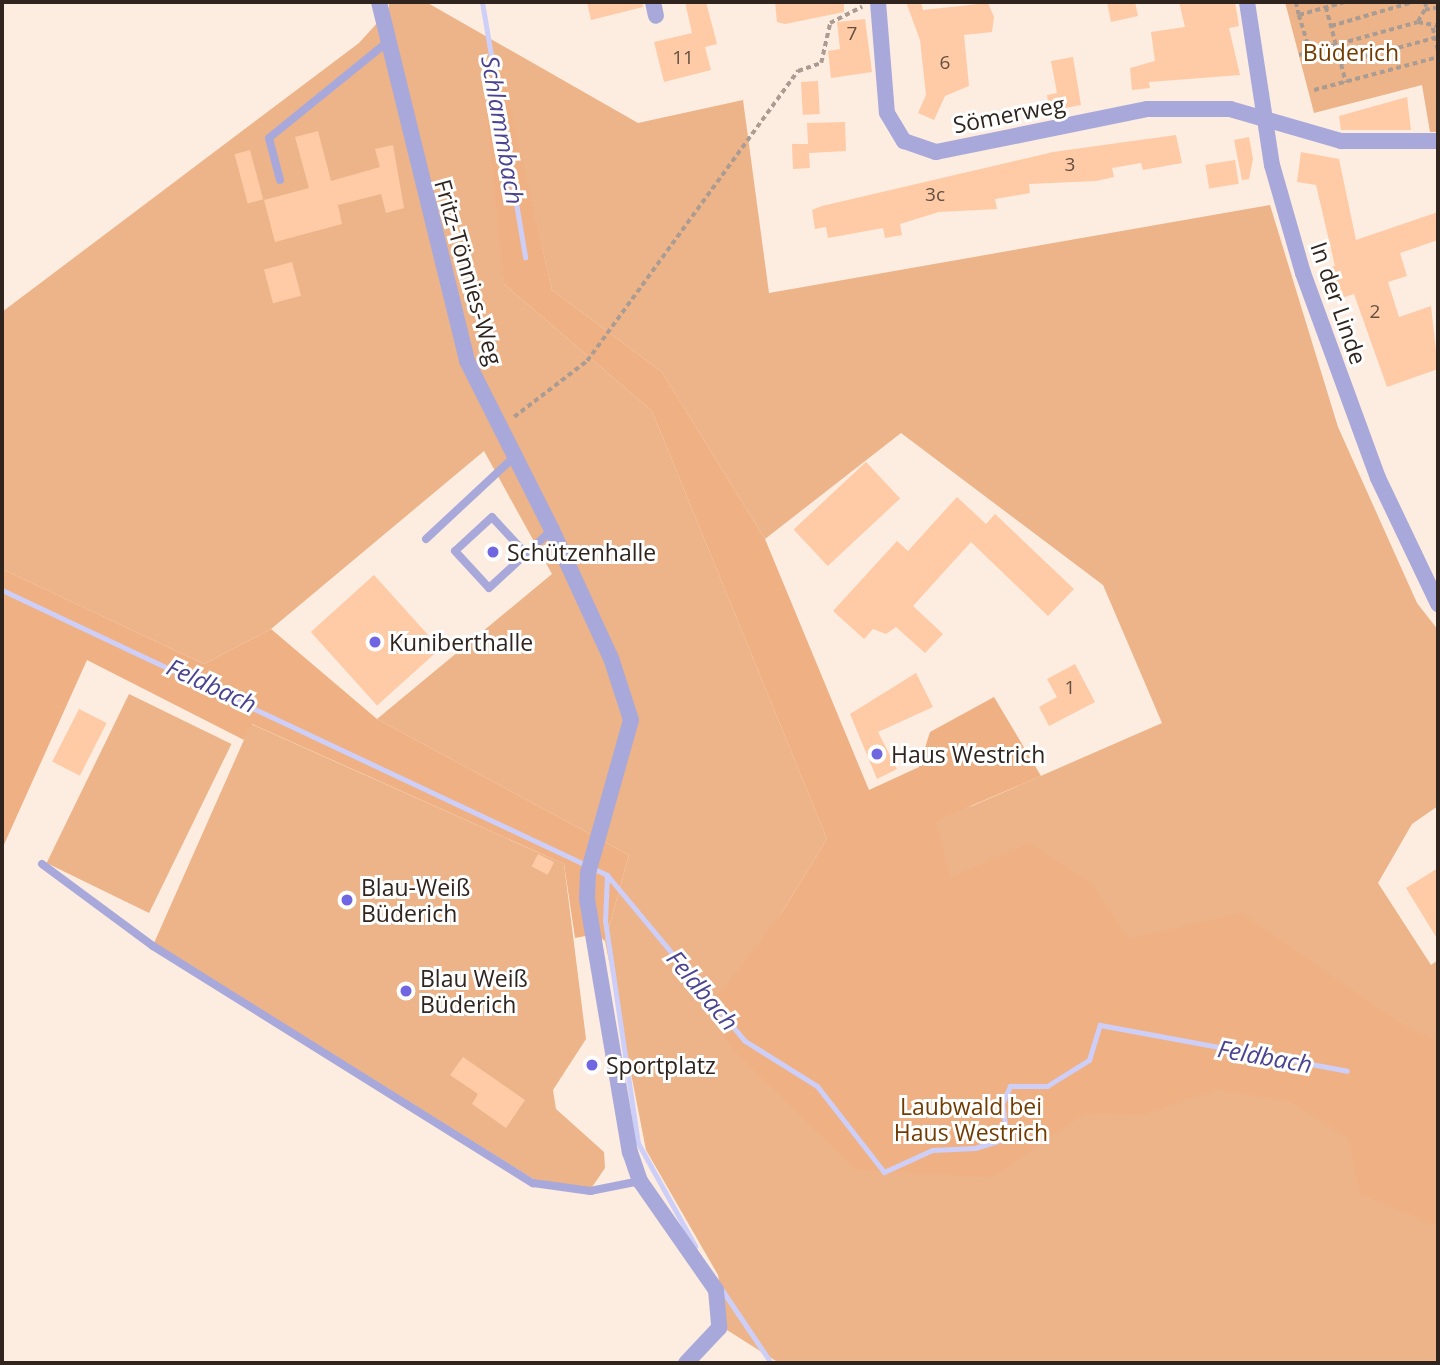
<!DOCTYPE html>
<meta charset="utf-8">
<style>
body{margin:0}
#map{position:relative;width:1440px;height:1365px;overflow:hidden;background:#fdece0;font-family:"Open Sans",sans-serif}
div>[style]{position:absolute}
.green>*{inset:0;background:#edb489;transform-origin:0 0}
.forest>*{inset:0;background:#efb183}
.stream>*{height:5px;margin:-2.5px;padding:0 2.5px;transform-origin:2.5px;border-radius:2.5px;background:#cecff8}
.building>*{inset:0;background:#fecba6;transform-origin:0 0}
.path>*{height:3.5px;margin-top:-1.75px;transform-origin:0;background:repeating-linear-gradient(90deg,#aa9c92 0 5px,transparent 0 8.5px)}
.service>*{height:8px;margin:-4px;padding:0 4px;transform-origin:4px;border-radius:4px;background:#a8a9da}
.minor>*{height:16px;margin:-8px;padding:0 8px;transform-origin:8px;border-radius:8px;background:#a8a9da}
.dots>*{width:19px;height:19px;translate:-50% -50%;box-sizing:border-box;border:4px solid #fff;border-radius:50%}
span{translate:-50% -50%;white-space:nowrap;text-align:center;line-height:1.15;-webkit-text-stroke:6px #fff;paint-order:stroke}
.number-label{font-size:19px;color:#634e40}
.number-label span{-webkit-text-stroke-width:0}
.park-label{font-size:23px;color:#723b00}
.street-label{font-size:23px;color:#2f251e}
.poi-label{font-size:23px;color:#2f251e}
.left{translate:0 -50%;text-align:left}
.water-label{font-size:24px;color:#494391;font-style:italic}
.frame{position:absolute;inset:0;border:4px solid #2f251e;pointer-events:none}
</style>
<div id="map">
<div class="green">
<i style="clip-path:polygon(evenodd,389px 2px,426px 2px,638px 123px,743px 100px,769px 293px,1270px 205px,1338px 427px,1417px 603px,1438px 630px,1438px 806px,1412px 824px,1378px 883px,1431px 965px,1438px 960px,1438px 1363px,779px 1363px,727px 1330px,718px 1275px,646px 1150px,605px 941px,629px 855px,377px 719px,552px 574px,484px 451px,271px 629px,204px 664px,2px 569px,2px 312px,359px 43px,389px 10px,389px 2px,498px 58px,552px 290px,662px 372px,765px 539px,901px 433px,1103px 585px,1162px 723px,972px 806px,845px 838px,779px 917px,827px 839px,652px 411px,504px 284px,498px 58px)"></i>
<i style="clip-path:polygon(1285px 2px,1438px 2px,1438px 132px,1430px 132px,1422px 85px,1314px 113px)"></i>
<i style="left:129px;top:694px;width:114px;height:188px;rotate:26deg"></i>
<i style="clip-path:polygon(251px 724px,564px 864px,586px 1039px,553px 1090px,556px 1109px,604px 1152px,605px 1168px,590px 1190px,535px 1180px,154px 943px)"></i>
</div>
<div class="forest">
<i style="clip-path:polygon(499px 57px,552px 290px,662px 372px,765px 539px,869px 790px,919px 767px,930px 732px,994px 697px,1041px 776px,936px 821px,950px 878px,1029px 843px,1090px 882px,1128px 939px,1242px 913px,1392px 1018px,1438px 1042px,1438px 1226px,1360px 1194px,1348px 1138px,1291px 1102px,1217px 1089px,1142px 1115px,1084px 1114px,993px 1177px,856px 1170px,731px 1048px,708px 1008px,779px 917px,827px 839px,652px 411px,504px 284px,483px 79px)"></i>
<i style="clip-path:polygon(2px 569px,204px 664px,271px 629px,377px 719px,629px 855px,605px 941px,596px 934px,575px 938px,564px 864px,252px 724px,244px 740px,87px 660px,2px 849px)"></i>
</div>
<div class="stream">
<i style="left:482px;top:2px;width:259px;rotate:80.4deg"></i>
<i style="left:2px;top:590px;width:669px;rotate:25.22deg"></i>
<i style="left:607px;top:875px;width:216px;rotate:50.3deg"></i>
<i style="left:745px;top:1041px;width:85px;rotate:32deg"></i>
<i style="left:817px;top:1086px;width:109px;rotate:52.1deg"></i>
<i style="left:884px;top:1172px;width:53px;rotate:-24.6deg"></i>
<i style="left:932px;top:1150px;width:43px;rotate:-2.7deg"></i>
<i style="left:975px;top:1148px;width:34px;rotate:-17deg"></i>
<i style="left:1007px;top:1138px;width:34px;rotate:-98deg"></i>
<i style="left:1002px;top:1104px;width:20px;rotate:-66deg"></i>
<i style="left:1010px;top:1086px;width:37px"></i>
<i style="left:1047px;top:1086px;width:49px;rotate:-31.8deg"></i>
<i style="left:1089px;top:1060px;width:37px;rotate:-73deg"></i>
<i style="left:1100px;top:1025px;width:251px;rotate:10.5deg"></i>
<i style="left:607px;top:875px;width:45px;rotate:92.5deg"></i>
<i style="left:605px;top:920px;width:225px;rotate:81.6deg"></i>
<i style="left:638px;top:1143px;width:118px;rotate:61deg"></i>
<i style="left:722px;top:1290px;width:88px;rotate:56.1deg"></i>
</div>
<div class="building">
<i style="clip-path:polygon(587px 2px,642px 2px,643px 7px,591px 20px)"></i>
<i style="clip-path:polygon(685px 2px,706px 2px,717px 44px,705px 47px,711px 70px,664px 82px,654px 42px,692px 33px)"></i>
<i style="clip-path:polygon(775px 2px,844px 2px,844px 12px,785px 24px,777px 22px)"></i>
<i style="clip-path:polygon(906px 2px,921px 2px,923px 10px,988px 3px,994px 17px,992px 32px,964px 35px,969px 86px,945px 96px,934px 120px,918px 113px,926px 95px,920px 40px)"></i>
<i style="clip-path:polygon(1107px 2px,1135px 2px,1138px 16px,1111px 22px)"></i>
<i style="clip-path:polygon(1179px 2px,1235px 2px,1239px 26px,1229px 28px,1240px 75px,1149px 82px,1150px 88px,1132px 90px,1130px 68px,1155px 61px,1151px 32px,1185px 27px)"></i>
<i style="clip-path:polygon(865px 19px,872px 72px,831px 78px,828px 51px,840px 49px,837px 22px)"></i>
<i style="clip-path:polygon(1073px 57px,1081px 105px,1049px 111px,1047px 95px,1057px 93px,1051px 61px)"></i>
<i style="left:818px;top:81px;width:33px;height:17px;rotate:87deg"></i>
<i style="clip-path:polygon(1407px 97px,1411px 130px,1341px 130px,1339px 116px)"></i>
<i style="clip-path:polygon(845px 122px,846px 151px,809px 153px,810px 168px,793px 169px,792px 144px,808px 144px,807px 123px)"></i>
<i style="clip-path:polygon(318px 131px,331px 181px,380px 167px,375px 149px,393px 145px,404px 208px,386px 213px,381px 194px,338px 205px,342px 224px,275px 242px,264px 200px,309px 188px,295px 137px)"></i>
<i style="clip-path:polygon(1176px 135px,1182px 163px,1143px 170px,1141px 163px,1112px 168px,1114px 177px,1096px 181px,1029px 184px,1030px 193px,995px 199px,997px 209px,939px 212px,900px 224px,902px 235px,885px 238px,883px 228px,828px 238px,826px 227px,815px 229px,812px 210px,822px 206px,1053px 152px)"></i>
<i style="clip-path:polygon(1249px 137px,1253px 159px,1249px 179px,1242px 180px,1234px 140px)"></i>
<i style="left:250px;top:150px;width:51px;height:16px;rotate:75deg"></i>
<i style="clip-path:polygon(1301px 152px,1339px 159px,1356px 240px,1438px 212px,1438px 240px,1400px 253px,1407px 276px,1388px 282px,1399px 317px,1431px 306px,1438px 369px,1387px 387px,1354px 294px,1335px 300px,1325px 269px,1335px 266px,1316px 185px,1297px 182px)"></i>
<i style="left:1235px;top:160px;width:24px;height:30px;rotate:81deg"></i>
<i style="left:292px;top:262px;width:35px;height:29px;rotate:75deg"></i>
<i style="left:866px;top:462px;width:50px;height:99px;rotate:47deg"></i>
<i style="clip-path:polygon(957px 497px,986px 524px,995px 514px,1074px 589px,1048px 616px,971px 542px,913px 606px,943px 634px,925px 653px,896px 627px,886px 634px,873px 629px,864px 639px,833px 611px,897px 541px,908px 551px)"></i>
<i style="left:374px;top:575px;width:99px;height:85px;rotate:48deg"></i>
<i style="clip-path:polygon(1075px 664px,1095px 702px,1049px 726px,1039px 707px,1057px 697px,1047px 679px)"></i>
<i style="clip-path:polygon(916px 673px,933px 707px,878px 732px,897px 769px,877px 779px,850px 714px)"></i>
<i style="left:79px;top:709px;width:31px;height:59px;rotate:27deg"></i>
<i style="left:538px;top:854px;width:18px;height:14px;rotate:27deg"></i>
<i style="clip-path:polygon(1438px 868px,1438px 940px,1406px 888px)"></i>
<i style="clip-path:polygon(463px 1057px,525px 1100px,506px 1128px,472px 1104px,478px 1094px,450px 1075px)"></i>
</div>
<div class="path">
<i style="left:1296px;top:2px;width:13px;rotate:77deg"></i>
<i style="left:1299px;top:15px;width:48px;rotate:-15.8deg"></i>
<i style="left:1425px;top:2px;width:7px;rotate:74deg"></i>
<i style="left:1326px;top:7px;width:78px;rotate:75.1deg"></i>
<i style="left:1438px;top:8px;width:13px;rotate:171deg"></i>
<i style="left:1425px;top:10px;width:14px;rotate:120deg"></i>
<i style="left:1418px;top:22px;width:20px;rotate:11deg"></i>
<i style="left:1299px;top:15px;width:39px;rotate:73deg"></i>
<i style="left:1331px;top:26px;width:85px;rotate:-16.3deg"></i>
<i style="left:1433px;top:28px;width:23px;rotate:77deg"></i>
<i style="left:1299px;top:55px;width:123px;rotate:-15.5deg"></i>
<i style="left:1341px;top:63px;width:100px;rotate:-15deg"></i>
<i style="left:1314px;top:90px;width:128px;rotate:-14.9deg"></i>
<i style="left:514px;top:417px;width:92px;rotate:-37.5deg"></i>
<i style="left:587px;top:361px;width:359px;rotate:-54deg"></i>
<i style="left:798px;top:71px;width:24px;rotate:-19deg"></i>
<i style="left:821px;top:63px;width:41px;rotate:-77.3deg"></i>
<i style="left:830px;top:23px;width:36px;rotate:-27deg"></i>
</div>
<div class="service">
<i style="left:280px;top:180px;width:43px;rotate:-104.7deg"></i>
<i style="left:269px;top:138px;width:149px;rotate:-39deg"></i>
<i style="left:426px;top:539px;width:123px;rotate:-43deg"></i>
<i style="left:526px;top:554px;width:50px;rotate:-132.6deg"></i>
<i style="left:492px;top:517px;width:50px;rotate:137.4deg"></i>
<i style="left:455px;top:551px;width:50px;rotate:47.4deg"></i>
<i style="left:489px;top:588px;width:50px;rotate:-42.6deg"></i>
<i style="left:526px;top:554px;width:35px;rotate:-43deg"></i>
<i style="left:42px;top:864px;width:138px;rotate:36.5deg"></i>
<i style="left:153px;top:946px;width:448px;rotate:32deg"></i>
<i style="left:533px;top:1183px;width:58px;rotate:8deg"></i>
<i style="left:590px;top:1191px;width:51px;rotate:-11.3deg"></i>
</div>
<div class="minor">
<i style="left:379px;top:2px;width:370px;rotate:76.2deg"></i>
<i style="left:467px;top:361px;width:189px;rotate:63.3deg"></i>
<i style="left:552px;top:530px;width:141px;rotate:65.3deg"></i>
<i style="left:611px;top:658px;width:65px;rotate:72.1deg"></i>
<i style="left:631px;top:720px;width:159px;rotate:105.7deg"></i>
<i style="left:588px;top:873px;width:26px;rotate:92deg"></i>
<i style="left:587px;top:899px;width:257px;rotate:80.4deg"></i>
<i style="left:630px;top:1152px;width:31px;rotate:71deg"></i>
<i style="left:640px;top:1181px;width:133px;rotate:55.1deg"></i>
<i style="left:716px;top:1290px;width:38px;rotate:85deg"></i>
<i style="left:719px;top:1328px;width:48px;rotate:133.3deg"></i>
<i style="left:653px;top:2px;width:14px;rotate:78deg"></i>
<i style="left:878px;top:2px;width:111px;rotate:85.4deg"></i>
<i style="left:887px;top:113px;width:33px;rotate:59deg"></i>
<i style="left:904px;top:141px;width:34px;rotate:19deg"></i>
<i style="left:936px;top:152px;width:216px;rotate:-11.5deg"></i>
<i style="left:1148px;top:109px;width:82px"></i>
<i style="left:1230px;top:109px;width:116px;rotate:16.1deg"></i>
<i style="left:1341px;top:141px;width:97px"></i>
<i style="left:1247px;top:2px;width:165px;rotate:81.3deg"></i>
<i style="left:1272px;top:165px;width:112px;rotate:74deg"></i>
<i style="left:1303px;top:273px;width:218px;rotate:69.9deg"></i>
<i style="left:1378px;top:478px;width:140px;rotate:64.5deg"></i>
</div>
<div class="dots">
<i style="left:493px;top:552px;background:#7166e1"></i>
<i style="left:375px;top:642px;background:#7166e1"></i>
<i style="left:877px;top:754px;background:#7166e1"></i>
<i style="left:347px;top:900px;background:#7166e1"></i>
<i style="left:406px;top:991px;background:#7166e1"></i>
<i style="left:592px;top:1065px;background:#7166e1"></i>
</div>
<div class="number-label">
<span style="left:852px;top:34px">7</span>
<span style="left:683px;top:58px">11</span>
<span style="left:945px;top:63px">6</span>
<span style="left:1070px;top:165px">3</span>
<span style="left:935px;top:195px">3c</span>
<span style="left:1375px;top:312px">2</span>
<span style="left:1070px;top:688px">1</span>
</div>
<div class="park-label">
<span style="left:1351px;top:52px">Büderich</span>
<span style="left:971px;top:1119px">Laubwald bei<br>Haus Westrich</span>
</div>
<div class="street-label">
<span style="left:1009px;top:114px;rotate:-11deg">Sömerweg</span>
<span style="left:469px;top:272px;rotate:74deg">Fritz-Tönnies-Weg</span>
<span style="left:1339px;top:303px;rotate:71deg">In der Linde</span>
</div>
<div class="poi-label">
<span class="left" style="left:507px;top:552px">Schützenhalle</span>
<span class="left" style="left:389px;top:642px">Kuniberthalle</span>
<span class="left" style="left:891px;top:754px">Haus Westrich</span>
<span class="left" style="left:361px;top:900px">Blau-Weiß<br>Büderich</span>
<span class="left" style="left:420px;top:991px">Blau Weiß<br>Büderich</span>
<span class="left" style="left:606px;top:1065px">Sportplatz</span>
</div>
<div class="water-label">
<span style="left:503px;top:130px;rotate:80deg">Schlammbach</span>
<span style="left:212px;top:685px;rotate:25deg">Feldbach</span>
<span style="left:703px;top:990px;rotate:50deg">Feldbach</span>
<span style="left:1265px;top:1056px;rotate:10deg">Feldbach</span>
</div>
<div class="frame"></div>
</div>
